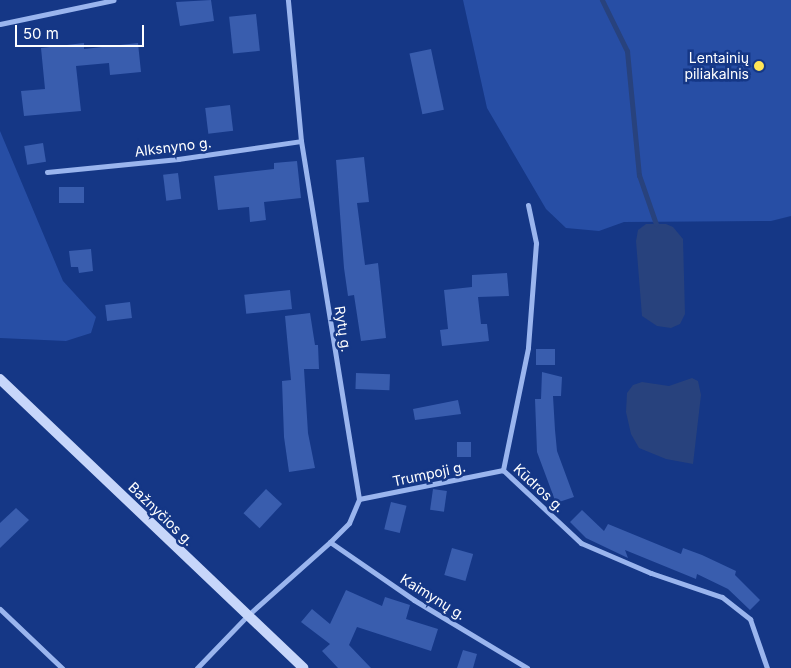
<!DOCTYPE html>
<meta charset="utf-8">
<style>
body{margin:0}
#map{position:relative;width:791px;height:668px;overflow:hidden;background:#153786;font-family:Inter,sans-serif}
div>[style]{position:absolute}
.green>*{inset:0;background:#274ea5}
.water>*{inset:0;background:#28427d}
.stream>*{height:5px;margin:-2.5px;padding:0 2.5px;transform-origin:2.5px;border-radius:2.5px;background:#28427d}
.building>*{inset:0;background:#395dae;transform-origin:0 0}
.minor>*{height:5px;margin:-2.5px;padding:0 2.5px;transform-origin:2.5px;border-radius:2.5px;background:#9ab5ee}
.secondary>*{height:10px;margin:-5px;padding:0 5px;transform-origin:5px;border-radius:5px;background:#c7d6fa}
.dots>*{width:14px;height:14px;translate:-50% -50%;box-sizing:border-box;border:2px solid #153786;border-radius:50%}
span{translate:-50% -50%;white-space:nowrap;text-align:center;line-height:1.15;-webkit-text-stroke:5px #153786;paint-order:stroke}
.poi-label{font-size:14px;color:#fff}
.right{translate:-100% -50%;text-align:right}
.street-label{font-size:14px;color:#fff}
.scale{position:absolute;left:15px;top:25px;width:129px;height:22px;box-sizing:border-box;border:2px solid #fff;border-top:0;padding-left:6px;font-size:15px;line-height:18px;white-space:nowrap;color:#fff;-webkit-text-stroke:4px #153786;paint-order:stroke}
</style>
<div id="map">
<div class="green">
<i style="clip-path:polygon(463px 0,791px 0,791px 216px,771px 221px,624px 222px,599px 231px,566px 228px,546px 209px,487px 108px)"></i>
<i style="clip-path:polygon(0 131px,63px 281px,96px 317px,91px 333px,66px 341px,0 338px)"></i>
</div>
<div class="water">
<i style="clip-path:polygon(646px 224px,666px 224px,673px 227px,683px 239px,685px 314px,680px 324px,671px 328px,657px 326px,642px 316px,636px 241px,638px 230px)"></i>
<i style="clip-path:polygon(692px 378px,698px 381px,701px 395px,693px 464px,666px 459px,639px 448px,631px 434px,626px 412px,627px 393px,633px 385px,642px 382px,669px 386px)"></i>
</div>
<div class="stream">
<i style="left:602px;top:0;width:57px;rotate:63.9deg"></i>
<i style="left:627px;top:51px;width:125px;rotate:84.5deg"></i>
<i style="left:639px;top:175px;width:52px;rotate:70.9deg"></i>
</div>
<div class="building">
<i style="clip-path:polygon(211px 0,214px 21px,180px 26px,176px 2px)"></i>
<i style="left:256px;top:14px;width:37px;height:27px;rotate:84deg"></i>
<i style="clip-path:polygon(84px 43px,84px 49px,138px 43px,141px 72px,110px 75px,109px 63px,76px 66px,81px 111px,24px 116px,21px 91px,45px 89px,41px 48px)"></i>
<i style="left:431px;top:49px;width:62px;height:22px;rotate:78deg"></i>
<i style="left:230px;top:105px;width:26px;height:25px;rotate:83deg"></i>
<i style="left:43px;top:143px;width:19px;height:19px;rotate:81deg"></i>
<i style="clip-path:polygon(364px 157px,369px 202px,357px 203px,365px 265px,378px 263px,386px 338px,361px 341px,354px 295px,348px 296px,344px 268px,336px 160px)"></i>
<i style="clip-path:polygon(297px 161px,301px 198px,264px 202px,266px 220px,250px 222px,249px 207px,218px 210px,214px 176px,274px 169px,274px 163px)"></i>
<i style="left:178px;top:173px;width:26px;height:15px;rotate:83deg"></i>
<i style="left:59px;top:187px;width:25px;height:16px"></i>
<i style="clip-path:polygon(91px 249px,93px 271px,79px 273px,78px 267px,71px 267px,69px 251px)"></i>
<i style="clip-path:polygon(507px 273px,509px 296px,478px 297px,481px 324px,487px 324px,489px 341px,442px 346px,440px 330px,448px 329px,444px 290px,472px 287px,472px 275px)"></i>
<i style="left:290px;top:290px;width:19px;height:46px;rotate:84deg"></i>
<i style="left:130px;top:302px;width:16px;height:25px;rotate:83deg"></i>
<i style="clip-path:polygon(310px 313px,315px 345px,318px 345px,319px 369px,304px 369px,308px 433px,315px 468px,289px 472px,284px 437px,282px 381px,291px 380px,285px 316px)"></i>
<i style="left:536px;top:349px;width:19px;height:16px"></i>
<i style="clip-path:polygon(542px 372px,562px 377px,561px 396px,553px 396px,555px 430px,557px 451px,574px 497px,556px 503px,537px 452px,535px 399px,541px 399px)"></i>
<i style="left:356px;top:373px;width:34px;height:16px;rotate:2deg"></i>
<i style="clip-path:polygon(458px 400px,461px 414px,415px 420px,413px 409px)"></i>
<i style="left:457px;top:442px;width:14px;height:15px"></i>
<i style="left:266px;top:489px;width:22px;height:33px;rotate:43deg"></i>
<i style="left:433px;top:489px;width:14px;height:21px;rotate:8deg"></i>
<i style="left:391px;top:502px;width:16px;height:28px;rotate:14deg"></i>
<i style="clip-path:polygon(16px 508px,29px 520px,0 548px,0 523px)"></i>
<i style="clip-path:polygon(582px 510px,604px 531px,608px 524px,681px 554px,683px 548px,702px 555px,736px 571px,735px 575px,760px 600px,750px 610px,728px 589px,697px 574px,696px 579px,625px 550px,628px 558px,586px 538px,570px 522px)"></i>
<i style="left:452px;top:548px;width:22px;height:28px;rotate:16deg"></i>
<i style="clip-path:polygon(346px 590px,382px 606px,385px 597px,410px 605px,406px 619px,438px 629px,431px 651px,357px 627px,349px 645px,371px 668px,338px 668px,322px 651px,330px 644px,301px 622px,312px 609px,330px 624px)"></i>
<i style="clip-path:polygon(463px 650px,477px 654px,473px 668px,457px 668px)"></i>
</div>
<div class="minor">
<i style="left:0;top:24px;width:116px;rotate:-11.9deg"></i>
<i style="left:47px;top:172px;width:132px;rotate:-5.7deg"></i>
<i style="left:178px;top:159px;width:124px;rotate:-8.3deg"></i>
<i style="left:528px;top:205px;width:39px;rotate:78deg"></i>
<i style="left:536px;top:243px;width:105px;rotate:94.4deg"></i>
<i style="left:528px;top:348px;width:125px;rotate:101.6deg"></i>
<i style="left:503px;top:470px;width:107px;rotate:43.1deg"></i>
<i style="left:581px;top:543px;width:76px;rotate:23.2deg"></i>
<i style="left:651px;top:573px;width:75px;rotate:18.7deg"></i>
<i style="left:722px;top:597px;width:36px;rotate:38deg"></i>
<i style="left:750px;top:619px;width:52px;rotate:70.9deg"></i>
<i style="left:359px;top:499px;width:147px;rotate:-11.4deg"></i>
<i style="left:330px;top:542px;width:102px;rotate:34.6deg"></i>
<i style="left:414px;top:600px;width:132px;rotate:31deg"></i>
<i style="left:0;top:609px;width:86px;rotate:43.6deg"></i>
<i style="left:197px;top:668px;width:72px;rotate:-46.1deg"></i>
<i style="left:247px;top:616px;width:111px;rotate:-41.7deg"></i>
<i style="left:330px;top:542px;width:27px;rotate:-45deg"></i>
<i style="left:349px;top:523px;width:26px;rotate:-67deg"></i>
<i style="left:359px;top:499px;width:363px;rotate:-99.2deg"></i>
<i style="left:301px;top:141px;width:142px;rotate:-95.3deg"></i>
</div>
<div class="secondary">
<i style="left:0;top:379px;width:419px;rotate:43.6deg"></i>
</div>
<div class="dots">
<i style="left:759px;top:66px;background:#ffe557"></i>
</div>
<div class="poi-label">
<span class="right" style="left:749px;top:66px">Lentainių<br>piliakalnis</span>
</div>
<div class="street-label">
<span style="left:173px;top:147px;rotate:-7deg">Alksnyno g.</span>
<span style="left:343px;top:329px;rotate:81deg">Rytų g.</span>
<span style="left:429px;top:474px;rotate:-12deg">Trumpoji g.</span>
<span style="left:539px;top:488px;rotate:43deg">Kūdros g.</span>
<span style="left:161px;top:514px;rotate:44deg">Bažnyčios g.</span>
<span style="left:433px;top:597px;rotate:32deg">Kaimynų g.</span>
</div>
<div class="scale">50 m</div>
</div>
